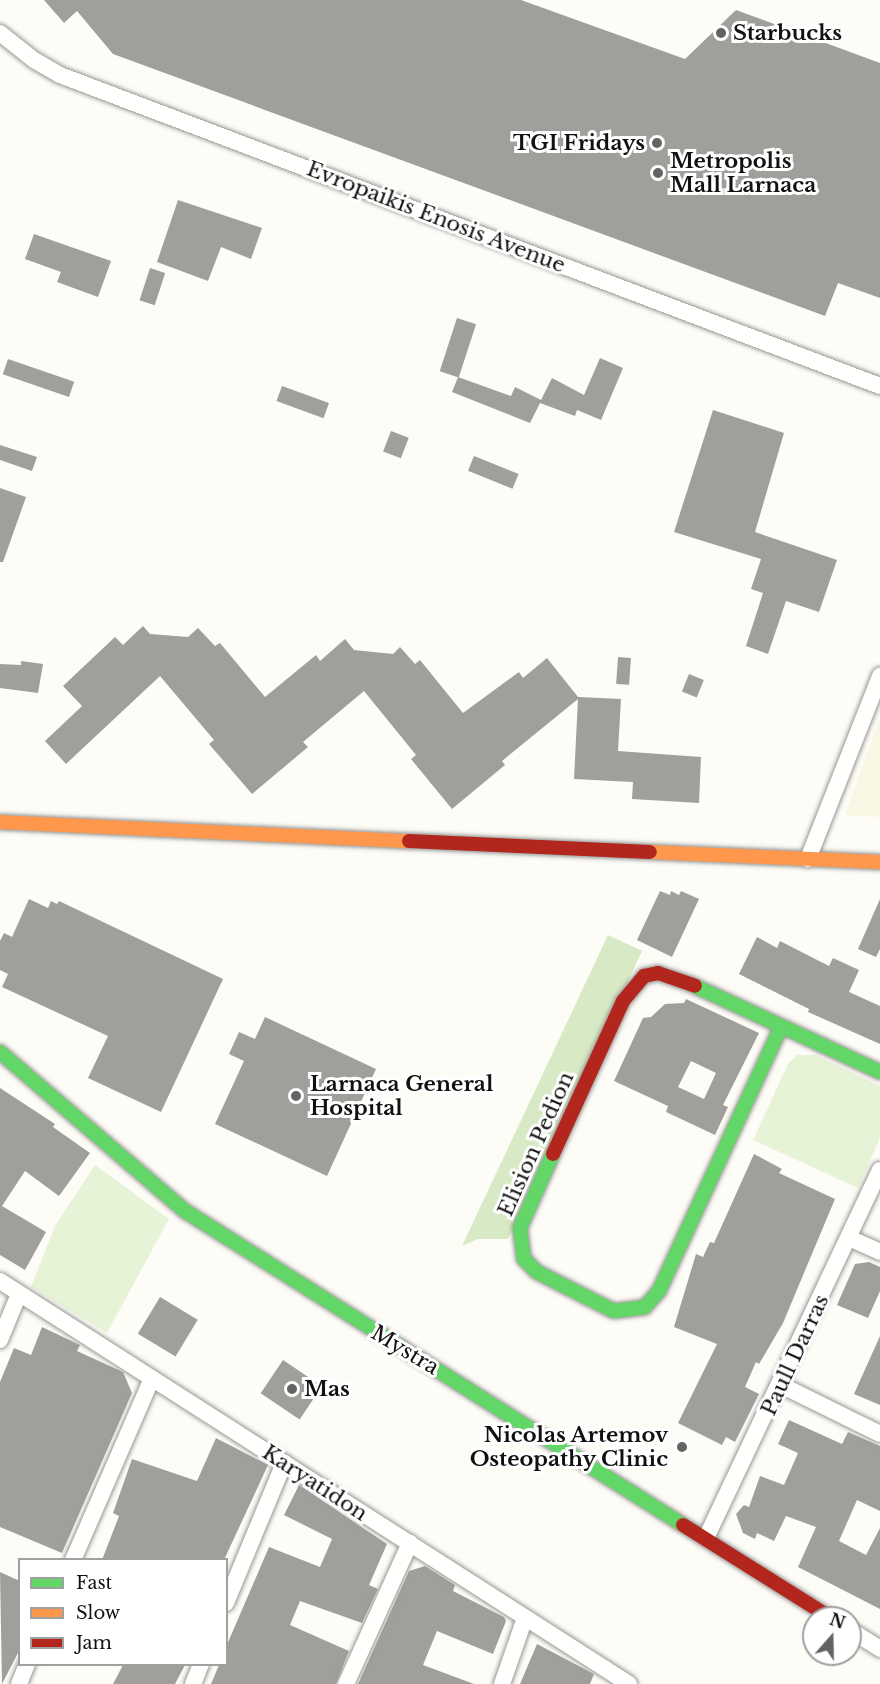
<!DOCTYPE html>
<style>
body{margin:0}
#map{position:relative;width:880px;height:1684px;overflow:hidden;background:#fdfcf7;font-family:"Libre Baskerville",serif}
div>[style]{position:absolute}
.farmland>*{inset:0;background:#f9f7e4}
.green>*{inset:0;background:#e7f3d7}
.forest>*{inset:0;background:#d8eac5}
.building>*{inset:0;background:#a19f9c;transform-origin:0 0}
.roads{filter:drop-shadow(0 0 2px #979795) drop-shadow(0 0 2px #979795)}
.street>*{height:16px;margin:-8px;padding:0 8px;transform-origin:8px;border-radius:8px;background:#fffffe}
.fast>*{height:14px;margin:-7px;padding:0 7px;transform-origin:7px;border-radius:7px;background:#63d668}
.slow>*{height:14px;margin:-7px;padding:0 7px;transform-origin:7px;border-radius:7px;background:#ff974d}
.jam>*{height:14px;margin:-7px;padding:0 7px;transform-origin:7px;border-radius:7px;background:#b3261e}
.dots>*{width:16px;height:16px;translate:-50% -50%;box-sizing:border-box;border:3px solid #fff;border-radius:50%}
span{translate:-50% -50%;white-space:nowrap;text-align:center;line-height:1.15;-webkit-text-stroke:6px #fff;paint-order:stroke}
.poi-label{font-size:21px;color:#111;font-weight:700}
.left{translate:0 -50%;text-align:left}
.right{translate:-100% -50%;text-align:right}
.street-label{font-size:21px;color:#111}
.legend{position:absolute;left:18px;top:1558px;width:210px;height:108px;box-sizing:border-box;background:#fff;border:2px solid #a0a0a0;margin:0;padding:8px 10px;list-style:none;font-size:18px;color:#111}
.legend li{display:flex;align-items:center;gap:12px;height:30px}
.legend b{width:30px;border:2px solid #a0a0a0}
.north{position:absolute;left:802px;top:1606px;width:60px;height:60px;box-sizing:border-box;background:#fff;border:2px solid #a0a0a0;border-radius:50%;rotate:20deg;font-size:16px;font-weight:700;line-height:24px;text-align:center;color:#111}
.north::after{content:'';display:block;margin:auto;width:21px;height:27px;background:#646362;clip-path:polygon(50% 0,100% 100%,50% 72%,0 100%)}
</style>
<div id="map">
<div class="farmland">
<i style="clip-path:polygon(880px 718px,880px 817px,845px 815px)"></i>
</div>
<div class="green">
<i style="clip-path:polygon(797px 1055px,815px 1055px,880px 1086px,880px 1138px,858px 1188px,753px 1140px,788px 1064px)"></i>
<i style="clip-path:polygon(95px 1165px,169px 1219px,107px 1333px,31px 1287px,55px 1226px)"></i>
</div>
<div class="forest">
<i style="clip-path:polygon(608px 935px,642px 951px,508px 1239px,478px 1239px,462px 1246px)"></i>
</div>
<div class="building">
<i style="clip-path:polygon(44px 0,521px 0,685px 59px,736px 10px,880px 63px,880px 298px,838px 283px,825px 316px,113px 54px,77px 11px,64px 23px)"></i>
<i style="clip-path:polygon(178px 200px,262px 228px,251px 259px,221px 247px,208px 281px,157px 262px)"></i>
<i style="clip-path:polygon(34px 234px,111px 261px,98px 297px,57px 282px,61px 272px,25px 259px)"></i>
<i style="left:150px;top:268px;width:16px;height:34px;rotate:18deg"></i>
<i style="left:457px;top:318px;width:20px;height:56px;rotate:18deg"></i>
<i style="clip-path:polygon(600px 358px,623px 368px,601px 420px,577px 410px,575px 416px,540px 403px,530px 423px,452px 392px,458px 377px,511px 396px,515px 387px,541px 400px,552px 378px,584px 395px)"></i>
<i style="left:8px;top:359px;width:70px;height:16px;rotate:19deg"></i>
<i style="left:282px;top:386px;width:50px;height:16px;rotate:20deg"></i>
<i style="clip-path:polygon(713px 410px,784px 433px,755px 532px,837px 560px,819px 612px,786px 601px,768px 654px,746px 646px,763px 593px,751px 589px,761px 559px,674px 532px)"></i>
<i style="left:391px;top:431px;width:19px;height:22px;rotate:21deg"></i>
<i style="clip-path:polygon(0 445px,37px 457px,32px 471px,0 460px)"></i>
<i style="left:474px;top:456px;width:48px;height:16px;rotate:22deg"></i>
<i style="clip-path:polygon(0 488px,26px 497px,3px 562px,0 562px)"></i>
<i style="clip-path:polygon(143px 626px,150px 634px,188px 637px,198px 628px,215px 646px,220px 643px,265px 697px,316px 655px,320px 661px,345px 639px,354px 650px,393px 654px,400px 647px,415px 664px,420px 660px,463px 713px,519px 672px,523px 678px,547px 658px,578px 697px,621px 699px,618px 751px,701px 757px,699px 803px,632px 799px,633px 782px,574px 779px,578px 699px,502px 761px,505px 765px,452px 809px,411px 759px,416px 755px,364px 691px,303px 742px,308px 747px,252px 794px,209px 744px,214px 740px,160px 676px,66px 764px,45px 741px,82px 706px,63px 686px,115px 637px,123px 645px)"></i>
<i style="left:618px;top:657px;width:13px;height:27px;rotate:4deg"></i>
<i style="clip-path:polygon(21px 661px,43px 664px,38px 693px,0 688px,0 664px,21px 665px)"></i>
<i style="left:689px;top:674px;width:16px;height:19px;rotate:22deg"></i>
<i style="clip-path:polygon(660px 891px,670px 895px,671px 891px,679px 895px,681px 891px,699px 899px,672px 957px,637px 940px)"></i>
<i style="clip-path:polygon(29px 899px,48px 908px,51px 901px,57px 904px,59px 901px,223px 979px,161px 1112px,88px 1078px,108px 1036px,2px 987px,8px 974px,0 970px,0 941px,4px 933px,12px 937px)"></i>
<i style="clip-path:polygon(880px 899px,880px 949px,876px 957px,858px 949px)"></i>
<i style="clip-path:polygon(757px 937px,777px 948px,780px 941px,829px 966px,833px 958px,859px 970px,849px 992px,880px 1006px,880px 1044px,808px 1012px,809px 1009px,739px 974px)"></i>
<i style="clip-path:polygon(evenodd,686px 999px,759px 1033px,723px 1105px,728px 1107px,715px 1135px,666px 1112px,668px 1106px,614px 1081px,643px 1018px,651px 1017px,665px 1004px,684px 1003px,686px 999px,691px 1061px,716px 1073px,704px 1099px,678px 1087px,691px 1061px)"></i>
<i style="clip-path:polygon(265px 1017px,376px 1069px,327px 1176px,215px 1124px,244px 1061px,229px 1054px,239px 1032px,255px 1039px)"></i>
<i style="clip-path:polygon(0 1088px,55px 1124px,53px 1127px,90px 1153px,59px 1196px,25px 1171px,2px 1206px,46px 1232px,25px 1270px,0 1255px)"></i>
<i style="clip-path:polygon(754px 1154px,782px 1169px,779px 1173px,835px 1199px,783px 1323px,759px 1364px,756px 1362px,745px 1387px,759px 1394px,735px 1442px,726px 1437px,722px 1445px,678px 1423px,717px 1344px,674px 1327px,696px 1254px,703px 1257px,710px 1242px,714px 1243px)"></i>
<i style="clip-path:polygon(869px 1262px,880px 1267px,880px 1291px,868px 1318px,837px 1305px,855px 1264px)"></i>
<i style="left:160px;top:1297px;width:44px;height:43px;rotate:31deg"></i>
<i style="clip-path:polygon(42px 1327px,80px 1345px,77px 1351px,123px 1372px,132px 1393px,62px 1553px,0 1527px,0 1382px,14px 1348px,31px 1355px)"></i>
<i style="clip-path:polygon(880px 1336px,880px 1405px,854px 1394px)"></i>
<i style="left:283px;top:1360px;width:47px;height:40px;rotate:34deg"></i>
<i style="clip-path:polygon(789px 1420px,842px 1444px,848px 1432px,880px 1446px,880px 1511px,857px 1500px,839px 1541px,866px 1555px,880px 1528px,880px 1609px,798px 1567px,816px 1527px,786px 1516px,774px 1541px,757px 1533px,755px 1539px,743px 1533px,736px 1514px,744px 1505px,749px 1507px,760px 1476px,784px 1485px,798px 1453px,778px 1444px)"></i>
<i style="clip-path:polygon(216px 1438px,268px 1465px,224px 1560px,102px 1560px,119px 1516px,113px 1513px,132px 1459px,197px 1481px)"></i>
<i style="clip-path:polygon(299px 1485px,387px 1544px,369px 1585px,378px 1589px,362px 1623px,300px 1601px,290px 1625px,349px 1651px,336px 1684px,211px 1684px,219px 1665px,226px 1665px,226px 1647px,269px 1547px,320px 1567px,332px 1539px,284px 1515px)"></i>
<i style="clip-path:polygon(425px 1566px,455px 1585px,453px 1591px,504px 1617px,506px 1621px,493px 1654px,437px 1631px,423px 1665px,474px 1684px,358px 1684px,409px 1571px)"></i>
<i style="clip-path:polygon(0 1572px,20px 1581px,20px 1649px,2px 1684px)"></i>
<i style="clip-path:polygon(537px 1644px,594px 1674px,590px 1684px,520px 1684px)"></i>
<i style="clip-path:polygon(123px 1665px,185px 1665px,175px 1684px,113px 1684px)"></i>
</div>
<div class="roads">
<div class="street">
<i style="left:0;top:33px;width:43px;rotate:38.5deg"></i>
<i style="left:34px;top:60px;width:30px;rotate:30deg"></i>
<i style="left:60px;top:75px;width:877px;rotate:20.77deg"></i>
<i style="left:808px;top:859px;width:197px;rotate:-68.5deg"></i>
<i style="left:849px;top:1238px;width:34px;rotate:24deg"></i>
<i style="left:0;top:1281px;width:747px;rotate:32.65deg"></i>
<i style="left:0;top:1340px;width:50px;rotate:-67.6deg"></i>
<i style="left:781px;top:1385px;width:110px;rotate:26.3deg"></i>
<i style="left:706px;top:1538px;width:407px;rotate:-64.7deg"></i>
<i style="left:73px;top:1560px;width:198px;rotate:-66.5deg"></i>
<i style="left:226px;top:1603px;width:152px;rotate:-67.5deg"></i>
<i style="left:850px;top:1630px;width:36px;rotate:32deg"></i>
<i style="left:19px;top:1684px;width:22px;rotate:-68deg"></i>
<i style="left:193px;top:1684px;width:22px;rotate:-68deg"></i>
<i style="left:346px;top:1684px;width:155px;rotate:-65.6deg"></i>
<i style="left:502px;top:1684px;width:70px;rotate:-70.8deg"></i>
</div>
<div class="fast">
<i style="left:695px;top:986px;width:204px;rotate:24.9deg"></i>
<i style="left:0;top:1052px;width:244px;rotate:40.7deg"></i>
<i style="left:185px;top:1211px;width:589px;rotate:32.23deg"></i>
<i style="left:553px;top:1154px;width:81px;rotate:114deg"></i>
<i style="left:520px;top:1228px;width:31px;rotate:83deg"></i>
<i style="left:524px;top:1259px;width:18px;rotate:45deg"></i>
<i style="left:537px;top:1272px;width:86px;rotate:26.9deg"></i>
<i style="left:614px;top:1311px;width:31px;rotate:-7deg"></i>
<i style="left:645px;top:1307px;width:21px;rotate:-49deg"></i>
<i style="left:659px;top:1291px;width:291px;rotate:-65.2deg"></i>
</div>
<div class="slow">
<i style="left:0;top:822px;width:409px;rotate:2.7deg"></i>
<i style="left:650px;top:852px;width:230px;rotate:2.5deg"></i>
</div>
<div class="jam">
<i style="left:409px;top:841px;width:241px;rotate:2.6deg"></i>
<i style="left:553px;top:1154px;width:168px;rotate:-65.4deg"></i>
<i style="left:623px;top:1001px;width:33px;rotate:-50deg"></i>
<i style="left:644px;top:976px;width:14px;rotate:-12deg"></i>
<i style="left:658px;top:973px;width:39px;rotate:19deg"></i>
<i style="left:683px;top:1525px;width:175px;rotate:32.1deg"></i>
</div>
</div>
<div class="dots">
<i style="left:721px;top:33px;background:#646362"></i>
<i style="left:657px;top:143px;background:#646362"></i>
<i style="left:658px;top:173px;background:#646362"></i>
<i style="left:296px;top:1096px;background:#646362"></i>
<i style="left:292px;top:1389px;background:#646362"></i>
<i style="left:682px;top:1447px;background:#646362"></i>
</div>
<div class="poi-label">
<span class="left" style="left:733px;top:33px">Starbucks</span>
<span class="right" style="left:645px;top:143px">TGI Fridays</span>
<span class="left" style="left:670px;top:173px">Metropolis<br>Mall Larnaca</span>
<span class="left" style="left:310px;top:1096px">Larnaca General<br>Hospital</span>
<span class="left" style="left:304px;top:1389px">Mas</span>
<span class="right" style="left:668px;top:1447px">Nicolas Artemov<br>Osteopathy Clinic</span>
</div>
<div class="street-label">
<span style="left:436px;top:217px;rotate:21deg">Evropaikis Enosis Avenue</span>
<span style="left:536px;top:1144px;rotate:-66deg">Elision Pedion</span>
<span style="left:405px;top:1350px;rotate:31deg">Mystra</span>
<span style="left:795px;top:1355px;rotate:-65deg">Paull Darras</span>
<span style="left:315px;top:1483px;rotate:33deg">Karyatidon</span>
</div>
<ul class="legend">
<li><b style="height:8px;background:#63d668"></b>Fast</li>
<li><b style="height:8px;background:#ff974d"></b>Slow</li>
<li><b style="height:8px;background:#b3261e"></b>Jam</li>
</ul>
<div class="north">N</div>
</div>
